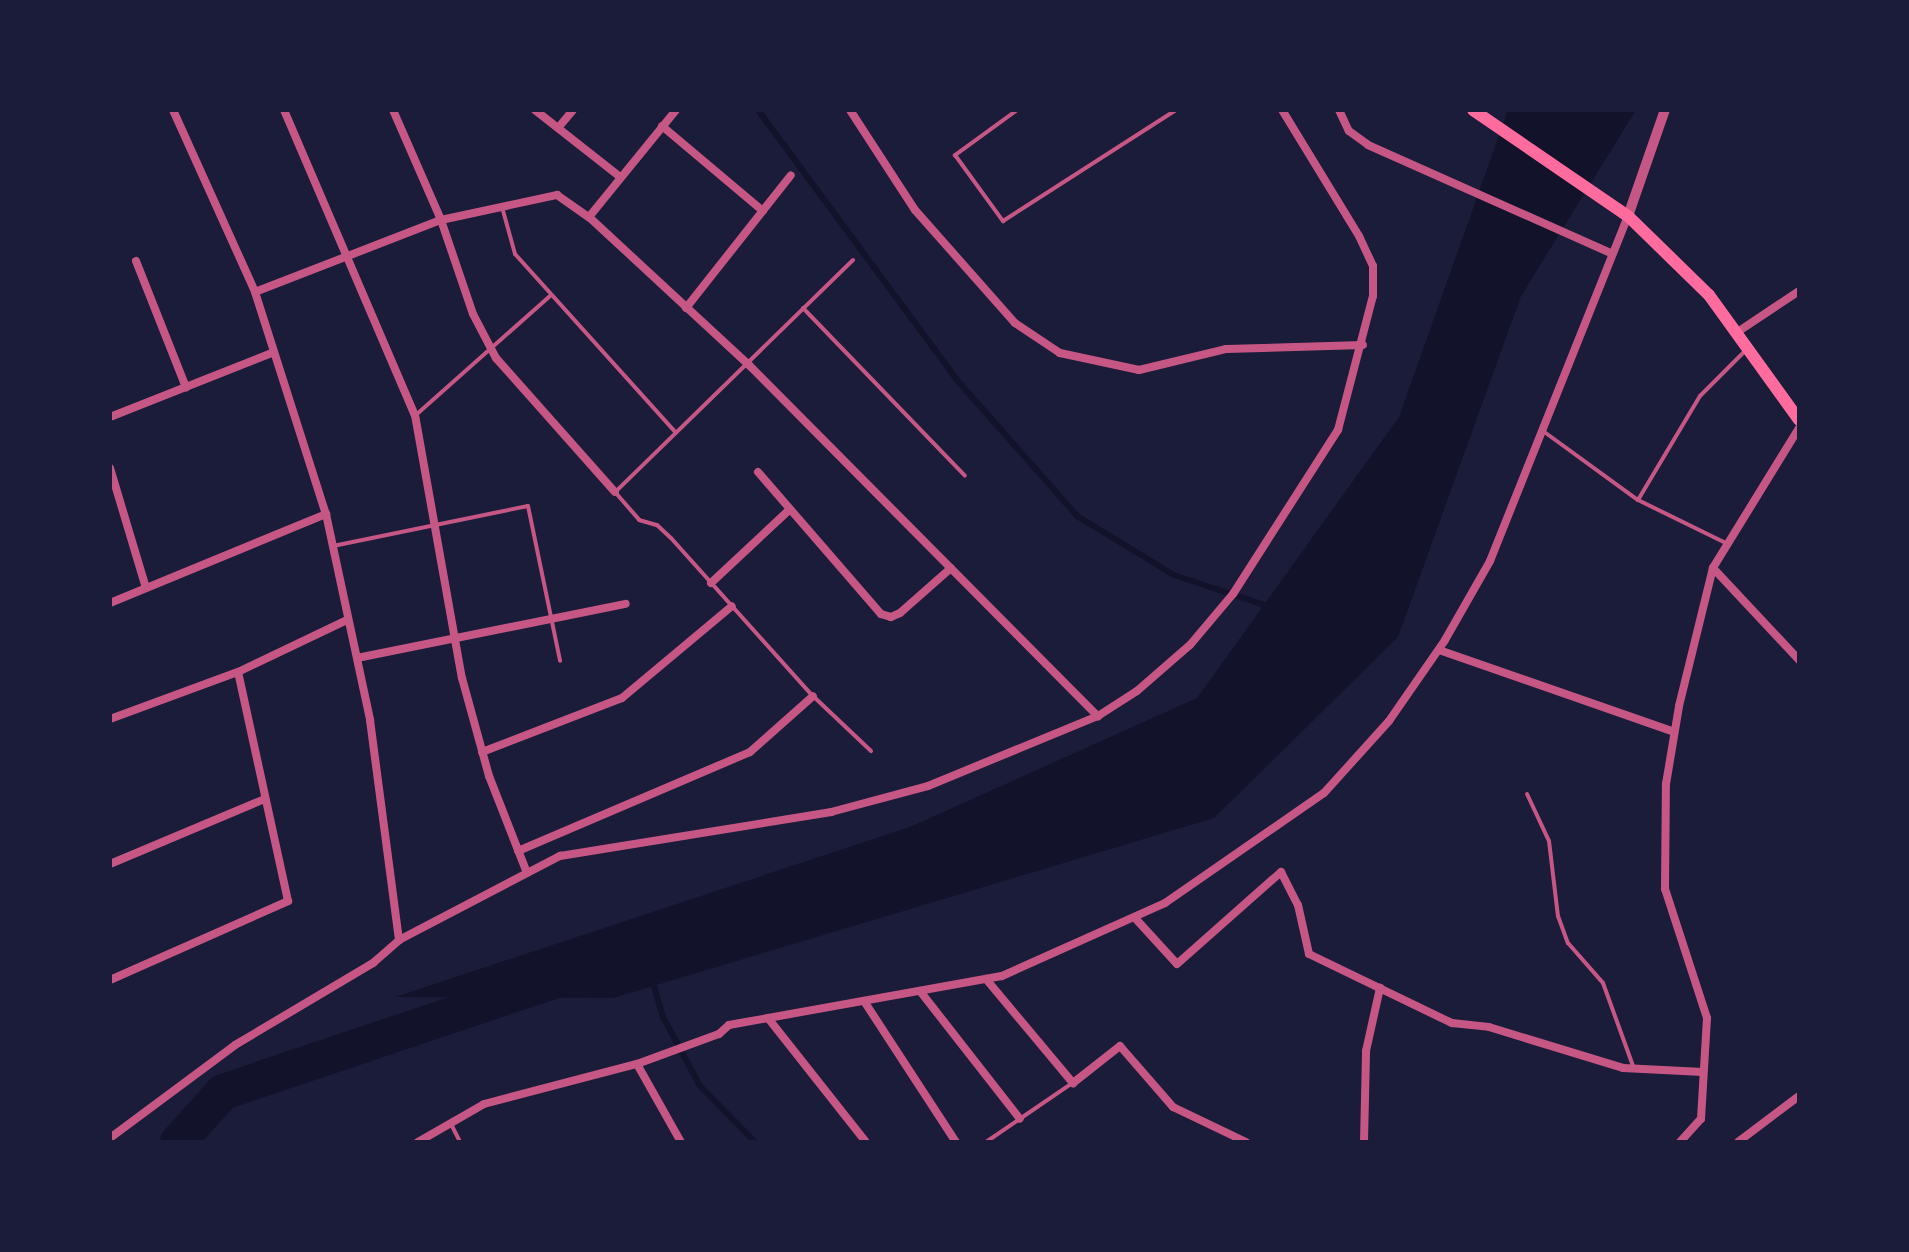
<!DOCTYPE html>
<style>
body{margin:0}
#map{position:relative;width:1909px;height:1252px;overflow:hidden;background:#1b1b3a;font-family:"Roboto Condensed",sans-serif}
div>[style]{position:absolute}
.water>*{inset:0;background:#12122b}
.stream>*{height:6px;margin:-3px;padding:0 3px;transform-origin:3px;border-radius:3px;background:#12122b}
.river>*{height:36px;margin:-18px;padding:0 18px;transform-origin:18px;border-radius:18px;background:#12122b}
.service>*{height:4px;margin:-2px;padding:0 2px;transform-origin:2px;border-radius:2px;background:#c65784}
.minor>*{height:8px;margin:-4px;padding:0 4px;transform-origin:4px;border-radius:4px;background:#c65784}
.tertiary>*{height:10px;margin:-5px;padding:0 5px;transform-origin:5px;border-radius:5px;background:#c65784}
.secondary>*{height:12px;margin:-6px;padding:0 6px;transform-origin:6px;border-radius:6px;background:#ff6b9d}
span{translate:-50% -50%;white-space:nowrap;text-align:center;line-height:1.15;-webkit-text-stroke:6px #1b1b3a;paint-order:stroke}
.frame{position:absolute;inset:0;border:112px solid #1b1b3a;pointer-events:none}
</style>
<div id="map">
<div class="water">
<i style="clip-path:polygon(1508px 110px,1636px 110px,1521px 296px,1398px 637px,1214px 818px,613px 998px,395px 997px,910px 827px,1197px 698px,1399px 417px)"></i>
</div>
<div class="stream">
<i style="left:758px;top:110px;width:334px;rotate:53.6deg"></i>
<i style="left:956px;top:379px;width:183px;rotate:48.5deg"></i>
<i style="left:1077px;top:516px;width:114px;rotate:31.3deg"></i>
<i style="left:1174px;top:575px;width:101px;rotate:18.4deg"></i>
<i style="left:652px;top:979px;width:40px;rotate:74deg"></i>
<i style="left:663px;top:1017px;width:78px;rotate:61.8deg"></i>
<i style="left:700px;top:1086px;width:78px;rotate:45.5deg"></i>
</div>
<div class="river">
<i style="left:178px;top:1142px;width:67px;rotate:-48deg"></i>
<i style="left:223px;top:1092px;width:347px;rotate:-18.6deg"></i>
</div>
<div class="service">
<i style="left:1017px;top:110px;width:77px;rotate:144deg"></i>
<i style="left:955px;top:155px;width:82px;rotate:54deg"></i>
<i style="left:1003px;top:221px;width:206px;rotate:-32.7deg"></i>
<i style="left:502px;top:207px;width:49px;rotate:74.5deg"></i>
<i style="left:515px;top:254px;width:239px;rotate:48deg"></i>
<i style="left:853px;top:260px;width:332px;rotate:135.7deg"></i>
<i style="left:615px;top:492px;width:37px;rotate:49deg"></i>
<i style="left:639px;top:520px;width:19px;rotate:16deg"></i>
<i style="left:657px;top:525px;width:19px;rotate:43deg"></i>
<i style="left:671px;top:538px;width:212px;rotate:48.1deg"></i>
<i style="left:813px;top:696px;width:80px;rotate:43.5deg"></i>
<i style="left:803px;top:308px;width:233px;rotate:46deg"></i>
<i style="left:417px;top:414px;width:179px;rotate:-41.6deg"></i>
<i style="left:1543px;top:431px;width:117px;rotate:36deg"></i>
<i style="left:1638px;top:500px;width:100px;rotate:26.1deg"></i>
<i style="left:1638px;top:500px;width:121px;rotate:-59.2deg"></i>
<i style="left:1700px;top:396px;width:65px;rotate:-45deg"></i>
<i style="left:333px;top:546px;width:199px;rotate:-11.6deg"></i>
<i style="left:528px;top:506px;width:158px;rotate:78.3deg"></i>
<i style="left:1527px;top:794px;width:52px;rotate:64.9deg"></i>
<i style="left:1549px;top:841px;width:76px;rotate:83.2deg"></i>
<i style="left:1558px;top:916px;width:29px;rotate:70deg"></i>
<i style="left:1568px;top:943px;width:53px;rotate:48.8deg"></i>
<i style="left:1603px;top:983px;width:88px;rotate:70.1deg"></i>
<i style="left:451px;top:1124px;width:20px;rotate:63deg"></i>
<i style="left:986px;top:1142px;width:103px;rotate:-34.3deg"></i>
</div>
<div class="minor">
<i style="left:173px;top:110px;width:200px;rotate:65.7deg"></i>
<i style="left:255px;top:292px;width:233px;rotate:72.3deg"></i>
<i style="left:326px;top:514px;width:211px;rotate:77.9deg"></i>
<i style="left:370px;top:720px;width:222px;rotate:82.5deg"></i>
<i style="left:284px;top:110px;width:332px;rotate:66.8deg"></i>
<i style="left:415px;top:415px;width:267px;rotate:79.9deg"></i>
<i style="left:462px;top:678px;width:102px;rotate:74.6deg"></i>
<i style="left:489px;top:776px;width:104px;rotate:68.6deg"></i>
<i style="left:393px;top:110px;width:120px;rotate:66.4deg"></i>
<i style="left:441px;top:220px;width:99px;rotate:71.2deg"></i>
<i style="left:473px;top:314px;width:50px;rotate:62.4deg"></i>
<i style="left:496px;top:358px;width:179px;rotate:48.4deg"></i>
<i style="left:535px;top:110px;width:107px;rotate:38.2deg"></i>
<i style="left:850px;top:110px;width:119px;rotate:57deg"></i>
<i style="left:915px;top:210px;width:151px;rotate:48.5deg"></i>
<i style="left:1015px;top:323px;width:54px;rotate:33.7deg"></i>
<i style="left:1060px;top:353px;width:81px;rotate:12.1deg"></i>
<i style="left:1139px;top:370px;width:89px;rotate:-13.6deg"></i>
<i style="left:1226px;top:349px;width:137px;rotate:-1.7deg"></i>
<i style="left:1339px;top:110px;width:23px;rotate:65deg"></i>
<i style="left:1349px;top:131px;width:24px;rotate:36deg"></i>
<i style="left:1368px;top:145px;width:266px;rotate:24deg"></i>
<i style="left:662px;top:126px;width:132px;rotate:40.1deg"></i>
<i style="left:558px;top:128px;width:23px;rotate:-50deg"></i>
<i style="left:589px;top:217px;width:138px;rotate:-50.9deg"></i>
<i style="left:136px;top:261px;width:136px;rotate:68.4deg"></i>
<i style="left:255px;top:292px;width:199px;rotate:-21.2deg"></i>
<i style="left:441px;top:220px;width:119px;rotate:-12.2deg"></i>
<i style="left:557px;top:195px;width:39px;rotate:35deg"></i>
<i style="left:589px;top:217px;width:219px;rotate:42.8deg"></i>
<i style="left:750px;top:366px;width:494px;rotate:45.2deg"></i>
<i style="left:686px;top:308px;width:169px;rotate:-51.7deg"></i>
<i style="left:1736px;top:333px;width:76px;rotate:-33.7deg"></i>
<i style="left:110px;top:417px;width:176px;rotate:-21.6deg"></i>
<i style="left:1799px;top:428px;width:164px;rotate:121.6deg"></i>
<i style="left:1713px;top:568px;width:126px;rotate:46.9deg"></i>
<i style="left:110px;top:468px;width:125px;rotate:73.3deg"></i>
<i style="left:758px;top:472px;width:188px;rotate:49.1deg"></i>
<i style="left:881px;top:614px;width:10px;rotate:17deg"></i>
<i style="left:891px;top:617px;width:10px;rotate:-24deg"></i>
<i style="left:900px;top:613px;width:68px;rotate:-41.4deg"></i>
<i style="left:711px;top:583px;width:108px;rotate:-43.1deg"></i>
<i style="left:110px;top:603px;width:234px;rotate:-22.4deg"></i>
<i style="left:1439px;top:650px;width:249px;rotate:19.2deg"></i>
<i style="left:357px;top:658px;width:274px;rotate:-11.4deg"></i>
<i style="left:110px;top:719px;width:136px;rotate:-20.2deg"></i>
<i style="left:238px;top:672px;width:121px;rotate:-25.5deg"></i>
<i style="left:482px;top:752px;width:150px;rotate:-21.1deg"></i>
<i style="left:622px;top:698px;width:143px;rotate:-39.9deg"></i>
<i style="left:518px;top:851px;width:252px;rotate:-23.1deg"></i>
<i style="left:750px;top:752px;width:84px;rotate:-41.6deg"></i>
<i style="left:110px;top:864px;width:168px;rotate:-22.8deg"></i>
<i style="left:1135px;top:918px;width:62px;rotate:47.6deg"></i>
<i style="left:1177px;top:964px;width:139px;rotate:-41.5deg"></i>
<i style="left:1281px;top:872px;width:37px;rotate:63deg"></i>
<i style="left:1298px;top:905px;width:50px;rotate:77.3deg"></i>
<i style="left:1309px;top:954px;width:159px;rotate:25.8deg"></i>
<i style="left:1452px;top:1023px;width:37px;rotate:6deg"></i>
<i style="left:1489px;top:1027px;width:140px;rotate:17deg"></i>
<i style="left:1623px;top:1068px;width:80px;rotate:2.9deg"></i>
<i style="left:986px;top:979px;width:136px;rotate:50.1deg"></i>
<i style="left:1073px;top:1083px;width:60px;rotate:-38.2deg"></i>
<i style="left:1120px;top:1046px;width:81px;rotate:49deg"></i>
<i style="left:1173px;top:1107px;width:81px;rotate:25.6deg"></i>
<i style="left:110px;top:980px;width:195px;rotate:-23.9deg"></i>
<i style="left:288px;top:901px;width:234px;rotate:-102.3deg"></i>
<i style="left:920px;top:991px;width:162px;rotate:52deg"></i>
<i style="left:864px;top:1001px;width:168px;rotate:56.9deg"></i>
<i style="left:768px;top:1018px;width:158px;rotate:51.7deg"></i>
<i style="left:637px;top:1064px;width:90px;rotate:60.6deg"></i>
<i style="left:110px;top:1138px;width:156px;rotate:-36.6deg"></i>
<i style="left:235px;top:1045px;width:161px;rotate:-30.7deg"></i>
<i style="left:373px;top:963px;width:35px;rotate:-41deg"></i>
<i style="left:399px;top:940px;width:182px;rotate:-27.6deg"></i>
<i style="left:560px;top:856px;width:275px;rotate:-9.2deg"></i>
<i style="left:831px;top:812px;width:100px;rotate:-15deg"></i>
<i style="left:928px;top:786px;width:184px;rotate:-22.4deg"></i>
<i style="left:1098px;top:716px;width:46px;rotate:-32.7deg"></i>
<i style="left:1137px;top:691px;width:70px;rotate:-41deg"></i>
<i style="left:1190px;top:645px;width:67px;rotate:-49.9deg"></i>
<i style="left:1233px;top:594px;width:195px;rotate:-57.4deg"></i>
<i style="left:1338px;top:430px;width:138px;rotate:-75.4deg"></i>
<i style="left:1373px;top:296px;width:30px;rotate:-90deg"></i>
<i style="left:1373px;top:266px;width:33px;rotate:-115deg"></i>
<i style="left:1359px;top:236px;width:148px;rotate:-121.4deg"></i>
<i style="left:418px;top:1142px;width:76px;rotate:-29.9deg"></i>
<i style="left:484px;top:1104px;width:158px;rotate:-14.7deg"></i>
<i style="left:637px;top:1064px;width:87px;rotate:-20.1deg"></i>
<i style="left:719px;top:1034px;width:13px;rotate:-42deg"></i>
<i style="left:729px;top:1025px;width:277px;rotate:-10.2deg"></i>
<i style="left:1002px;top:976px;width:179px;rotate:-24.1deg"></i>
<i style="left:1165px;top:903px;width:193px;rotate:-34.7deg"></i>
<i style="left:1324px;top:793px;width:97px;rotate:-47.9deg"></i>
<i style="left:1389px;top:721px;width:98px;rotate:-55.3deg"></i>
<i style="left:1445px;top:640px;width:91px;rotate:-60.3deg"></i>
<i style="left:1490px;top:561px;width:372px;rotate:-68.2deg"></i>
<i style="left:1364px;top:1142px;width:91px;rotate:-88.7deg"></i>
<i style="left:1366px;top:1051px;width:65px;rotate:-77.5deg"></i>
<i style="left:1680px;top:1142px;width:31px;rotate:-48deg"></i>
<i style="left:1701px;top:1119px;width:101px;rotate:-86.6deg"></i>
<i style="left:1707px;top:1018px;width:136px;rotate:-108deg"></i>
<i style="left:1665px;top:889px;width:105px;rotate:-89.5deg"></i>
<i style="left:1666px;top:784px;width:79px;rotate:-80.5deg"></i>
<i style="left:1679px;top:706px;width:142px;rotate:-76.2deg"></i>
<i style="left:1738px;top:1142px;width:76px;rotate:-37deg"></i>
</div>
<div class="tertiary">
<i style="left:1628px;top:216px;width:112px;rotate:-70.8deg"></i>
</div>
<div class="secondary">
<i style="left:1473px;top:110px;width:188px;rotate:34.4deg"></i>
<i style="left:1628px;top:216px;width:113px;rotate:44.3deg"></i>
<i style="left:1709px;top:295px;width:154px;rotate:54.2deg"></i>
</div>
<div class="frame"></div>
</div>
